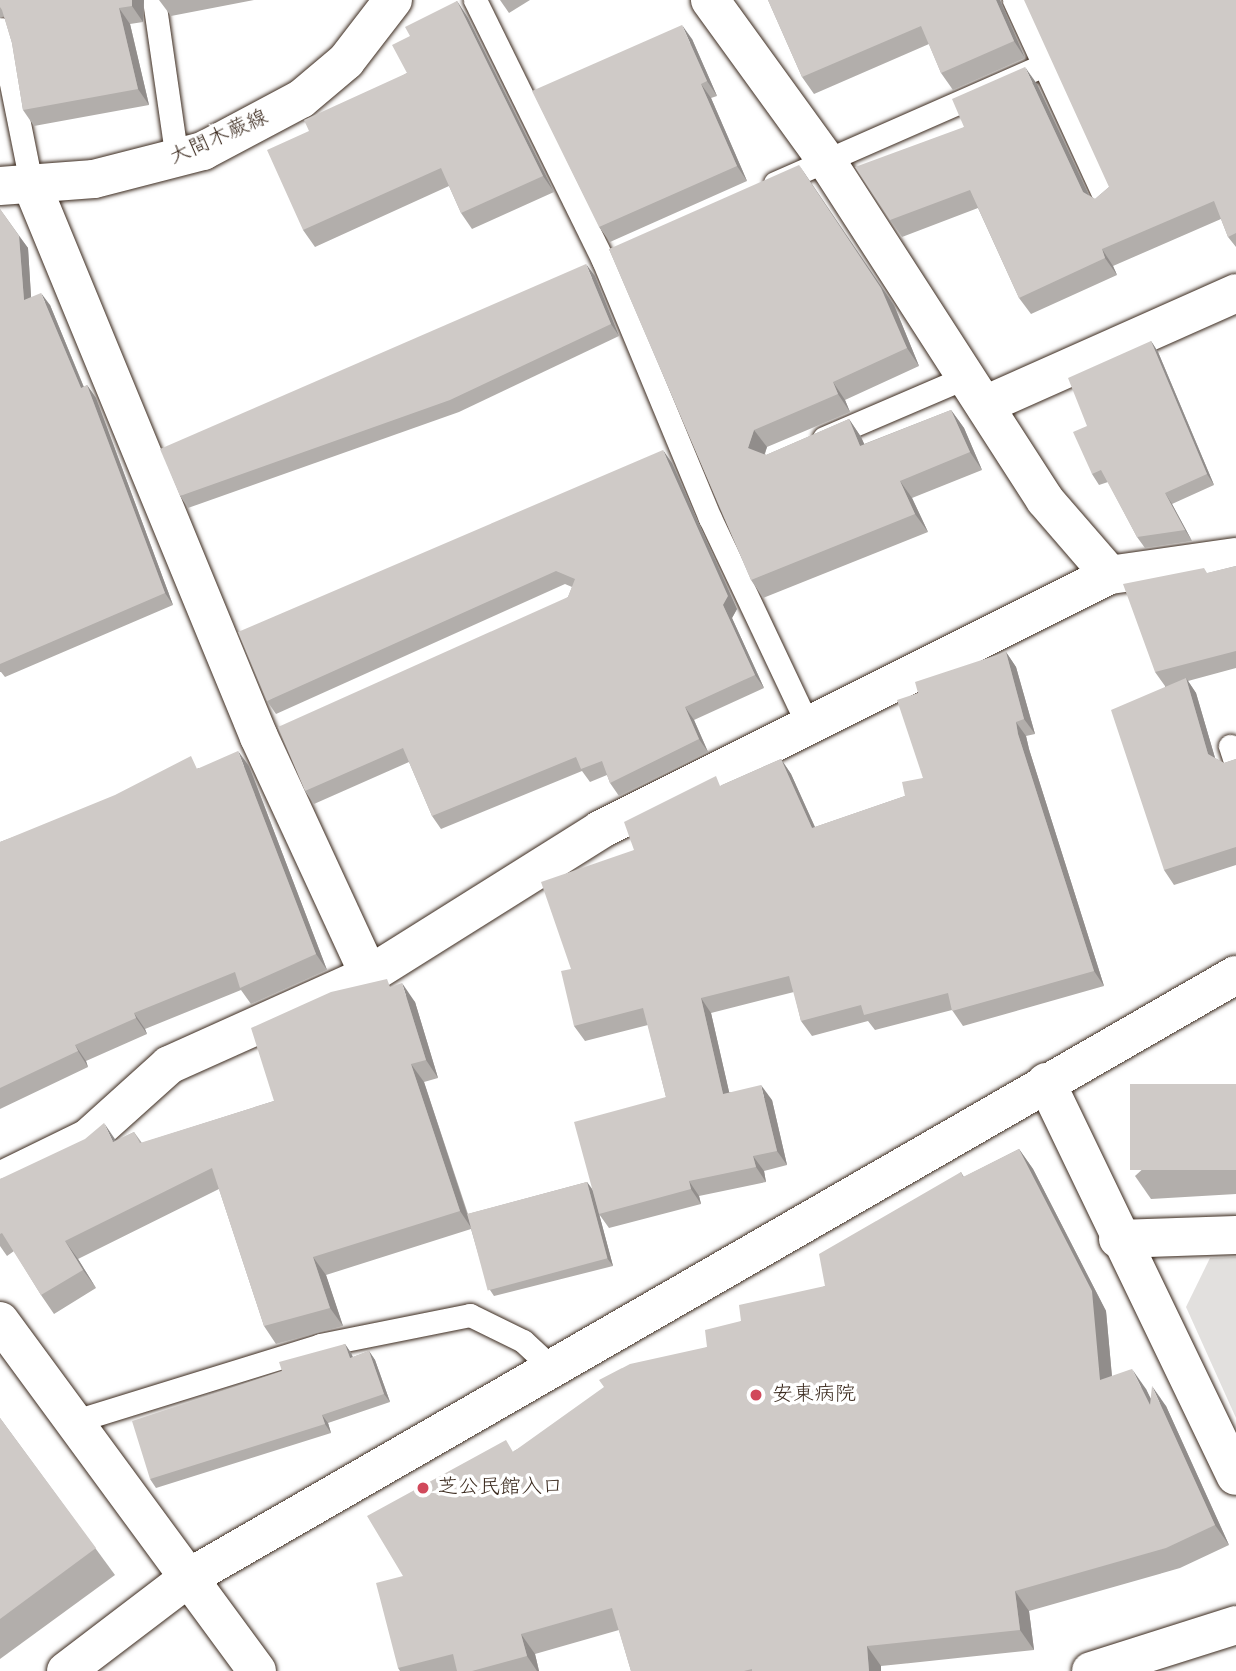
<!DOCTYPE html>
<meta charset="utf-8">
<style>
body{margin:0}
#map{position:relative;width:1236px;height:1671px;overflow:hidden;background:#fff;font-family:Kalam,"Klee One",sans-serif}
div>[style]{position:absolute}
.green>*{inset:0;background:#e2e0de}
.roads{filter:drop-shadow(0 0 2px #3b2a1e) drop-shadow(0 0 2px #3b2a1e)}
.service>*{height:23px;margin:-11.5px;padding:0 11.5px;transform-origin:11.5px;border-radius:11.5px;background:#fff}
.minor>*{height:38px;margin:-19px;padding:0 19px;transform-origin:19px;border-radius:19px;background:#fff}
.tertiary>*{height:38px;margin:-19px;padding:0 19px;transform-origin:19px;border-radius:19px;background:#fff}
.secondary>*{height:38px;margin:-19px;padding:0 19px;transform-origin:19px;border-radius:19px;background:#fff}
.wall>*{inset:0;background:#b2aeab}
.shaded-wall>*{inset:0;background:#918d8b}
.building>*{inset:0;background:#cfcac7;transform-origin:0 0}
.dots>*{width:19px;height:19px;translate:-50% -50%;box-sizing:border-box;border:4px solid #fff;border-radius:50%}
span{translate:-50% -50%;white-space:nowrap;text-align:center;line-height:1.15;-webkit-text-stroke:7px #fff;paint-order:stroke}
.street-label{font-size:21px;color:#3b2a1e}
.poi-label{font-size:21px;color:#3b2a1e}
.left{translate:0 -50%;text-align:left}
</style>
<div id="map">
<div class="green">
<i style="clip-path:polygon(1236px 1257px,1236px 1418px,1186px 1307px,1210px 1258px)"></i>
</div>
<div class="roads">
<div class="service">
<i style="left:154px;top:0;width:161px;rotate:81.8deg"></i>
<i style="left:475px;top:0;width:290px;rotate:63.8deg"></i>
<i style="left:603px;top:260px;width:279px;rotate:67.5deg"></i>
<i style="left:710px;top:518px;width:234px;rotate:64.7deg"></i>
<i style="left:1014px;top:0;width:222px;rotate:65.3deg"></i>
<i style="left:0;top:29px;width:157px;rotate:78.6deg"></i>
<i style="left:775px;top:183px;width:292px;rotate:-23.7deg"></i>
<i style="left:824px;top:438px;width:155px;rotate:-23.2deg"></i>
<i style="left:1230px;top:746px;width:19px;rotate:72deg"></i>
<i style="left:72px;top:1422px;width:260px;rotate:-17.2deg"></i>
<i style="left:320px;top:1345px;width:153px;rotate:-11.3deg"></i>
<i style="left:470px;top:1315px;width:59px;rotate:26.1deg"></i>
<i style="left:523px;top:1341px;width:40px;rotate:43deg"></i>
</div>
<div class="minor">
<i style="left:710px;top:0;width:198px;rotate:54.1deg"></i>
<i style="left:826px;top:160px;width:404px;rotate:57.2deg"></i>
<i style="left:1045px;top:500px;width:99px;rotate:49.1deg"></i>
<i style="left:31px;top:183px;width:599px;rotate:67.63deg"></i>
<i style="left:259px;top:737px;width:262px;rotate:65.2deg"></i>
<i style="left:985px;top:405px;width:275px;rotate:-24deg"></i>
<i style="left:1046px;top:1082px;width:437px;rotate:64.3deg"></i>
<i style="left:0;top:1181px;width:98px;rotate:-26deg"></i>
<i style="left:88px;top:1138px;width:109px;rotate:-42deg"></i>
<i style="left:169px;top:1065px;width:219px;rotate:-24.2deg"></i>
<i style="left:369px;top:975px;width:273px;rotate:-32.1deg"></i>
<i style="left:600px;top:830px;width:570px;rotate:-26.57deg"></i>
<i style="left:1110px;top:575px;width:127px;rotate:-8.1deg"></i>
<i style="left:1118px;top:1239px;width:118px;rotate:-1.9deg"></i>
<i style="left:1091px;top:1671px;width:152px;rotate:-17.6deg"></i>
</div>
<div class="tertiary">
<i style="left:0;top:1321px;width:434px;rotate:53.7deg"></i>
<i style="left:66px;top:1671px;width:153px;rotate:-37.3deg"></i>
<i style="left:188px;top:1578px;width:1209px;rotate:-29.92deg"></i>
</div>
<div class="secondary">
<i style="left:0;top:186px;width:94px;rotate:-4.3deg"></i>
<i style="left:94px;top:179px;width:113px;rotate:-14.4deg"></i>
<i style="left:203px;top:151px;width:111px;rotate:-28deg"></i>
<i style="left:301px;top:99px;width:59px;rotate:-40.2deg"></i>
<i style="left:346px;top:61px;width:77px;rotate:-52.4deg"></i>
</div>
</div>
<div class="wall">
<i style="clip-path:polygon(0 0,144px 0,143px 22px,130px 24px,149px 105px,34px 126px,23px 110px,12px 43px,4px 16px,0 18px)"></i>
<i style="clip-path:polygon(159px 0,254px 0,171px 16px)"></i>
<i style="clip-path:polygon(500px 0,530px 0,509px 13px)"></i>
<i style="clip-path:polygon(768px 0,1000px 0,1025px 58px,953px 90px,941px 73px,929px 44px,814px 94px,802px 77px)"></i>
<i style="clip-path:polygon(1236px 0,1236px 247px,1228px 237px,1221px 219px,1113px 266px,1117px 275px,1031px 314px,1019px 298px,978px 208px,902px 237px,890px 220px,964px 127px,1037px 84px,1089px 195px,1095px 199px,1109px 187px)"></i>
<i style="clip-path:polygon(457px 1px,468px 18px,554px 192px,472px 229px,461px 213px,449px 186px,315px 247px,303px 230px,309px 131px,407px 73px,410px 36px)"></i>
<i style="clip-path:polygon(692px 39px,717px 96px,711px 98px,747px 181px,610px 242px,599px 227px)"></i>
<i style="clip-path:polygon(0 209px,28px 248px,31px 297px,50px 305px,84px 387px,87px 385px,96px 398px,173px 605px,5px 677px,1px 672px,0 672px)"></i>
<i style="clip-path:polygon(609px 249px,894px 305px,919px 366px,845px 400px,850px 412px,767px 447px,765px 454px,766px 455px,849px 419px,861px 437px,864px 444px,951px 410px,964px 428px,982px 470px,912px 498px,928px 532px,763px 598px,751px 580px)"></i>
<i style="clip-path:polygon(595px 276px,619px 336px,459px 412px,188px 508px,180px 496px)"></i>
<i style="clip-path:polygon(1151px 341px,1158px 352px,1214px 485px,1172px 504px,1192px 541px,1145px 548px,1137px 537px,1108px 482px,1099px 485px,1092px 474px,1087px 426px)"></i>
<i style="clip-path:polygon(672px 463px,737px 609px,732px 618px,764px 688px,694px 720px,708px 752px,619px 796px,610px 783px,607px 775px,590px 782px,582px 771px,441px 829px,432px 816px,409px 762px,314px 804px,305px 791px,568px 597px,572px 587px,565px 584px,276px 714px,267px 701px)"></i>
<i style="clip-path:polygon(1236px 566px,1236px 668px,1188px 681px,1196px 693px,1215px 758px,1224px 763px,1236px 759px,1236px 865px,1174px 885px,1164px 870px,1165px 686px,1155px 672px,1208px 573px)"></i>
<i style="clip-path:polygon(1006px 652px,1016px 667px,1035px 734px,1026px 736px,1029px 749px,1104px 986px,963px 1026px,952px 1010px,875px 1030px,868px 1021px,812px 1036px,801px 1021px,794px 992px,711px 1013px,729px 1092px,772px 1100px,787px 1165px,764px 1171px,766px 1182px,699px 1196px,701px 1204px,609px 1228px,599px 1214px,613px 1266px,494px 1296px,488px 1287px,471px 1229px,326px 1275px,343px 1326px,276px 1344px,264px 1326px,219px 1189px,78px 1259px,96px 1288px,54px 1314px,41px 1295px,14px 1251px,7px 1256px,0 1246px,0 1179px,116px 1141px,134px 1132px,142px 1143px,274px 1101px,392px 986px,415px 1002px,438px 1078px,424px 1082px,468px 1214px,587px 1182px,593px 1190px,666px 1097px,648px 1025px,585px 1041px,574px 1026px,571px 969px,634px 850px,722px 785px,781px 759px,791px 774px,815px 827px,905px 796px,923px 778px,918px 693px)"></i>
<i style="clip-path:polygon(249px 766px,327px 970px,251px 1004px,241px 990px,145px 1029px,147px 1034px,86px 1061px,88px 1067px,0 1109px,0 842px,199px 768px)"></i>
<i style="clip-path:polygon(1236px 1084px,1236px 1194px,1151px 1199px,1135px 1176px)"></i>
<i style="clip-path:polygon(1019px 1149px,1033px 1169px,1106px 1311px,1112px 1376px,1146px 1389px,1150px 1398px,1166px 1406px,1229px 1545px,1180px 1568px,1029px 1611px,1034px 1650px,881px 1666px,881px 1671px,631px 1671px,619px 1630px,535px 1654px,539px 1671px,400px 1671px,398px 1668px,403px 1576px,514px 1451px,707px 1347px,741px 1321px,825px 1286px,961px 1172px,964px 1177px)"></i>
<i style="clip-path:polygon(345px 1344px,351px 1353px,353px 1357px,369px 1351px,375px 1360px,390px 1402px,328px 1423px,331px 1433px,156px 1488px,150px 1479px,282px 1371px)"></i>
<i style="clip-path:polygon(0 1418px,115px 1575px,0 1659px)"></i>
</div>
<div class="shaded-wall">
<i style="clip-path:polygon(132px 0,144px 0,143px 22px,132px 6px)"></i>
<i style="clip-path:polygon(996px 0,1000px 0,1025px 58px,1014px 41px)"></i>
<i style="clip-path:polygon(457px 1px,468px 18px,554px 192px,543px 176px)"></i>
<i style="clip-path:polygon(119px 8px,130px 24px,149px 105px,138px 89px)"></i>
<i style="clip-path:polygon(682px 25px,692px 39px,717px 96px,707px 81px)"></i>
<i style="clip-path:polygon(1025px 67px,1037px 84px,1095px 208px,1083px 192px)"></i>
<i style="clip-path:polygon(701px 84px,711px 98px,747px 181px,737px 166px)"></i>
<i style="clip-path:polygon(799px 165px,894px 305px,919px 366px,907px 348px)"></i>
<i style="clip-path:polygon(19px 236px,28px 248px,32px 312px,24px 300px)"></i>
<i style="clip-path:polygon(1102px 249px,1113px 266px,1117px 275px,1105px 258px)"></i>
<i style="clip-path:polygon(586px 264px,595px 276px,619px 336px,611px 324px)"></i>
<i style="clip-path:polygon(41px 293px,50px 305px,89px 400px,81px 388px)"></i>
<i style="clip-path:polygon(1151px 341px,1158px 352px,1214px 485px,1207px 474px)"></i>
<i style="clip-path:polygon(833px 382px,845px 400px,850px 412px,838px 394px)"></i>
<i style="clip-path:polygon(87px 385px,96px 398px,173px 605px,165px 593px)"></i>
<i style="clip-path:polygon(951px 410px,964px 428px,982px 470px,970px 452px)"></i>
<i style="clip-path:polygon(849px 419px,861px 437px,873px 463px,860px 446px)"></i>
<i style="clip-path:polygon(754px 430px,767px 447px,760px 466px,748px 448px)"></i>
<i style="clip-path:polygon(663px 450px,672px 463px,737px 609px,732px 618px,764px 688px,755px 675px,723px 605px)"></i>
<i style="clip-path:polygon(900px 481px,912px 498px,928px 532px,915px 514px)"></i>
<i style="clip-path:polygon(1165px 493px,1172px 504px,1192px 541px,1185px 530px)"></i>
<i style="clip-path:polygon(1006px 652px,1016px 667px,1035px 734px,1024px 719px)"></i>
<i style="clip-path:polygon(1186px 678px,1196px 693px,1218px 768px,1208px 754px)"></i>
<i style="clip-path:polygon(685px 707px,694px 720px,708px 752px,699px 739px)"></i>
<i style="clip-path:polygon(1016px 722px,1026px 736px,1029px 749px,1104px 986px,1094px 971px,1018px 734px)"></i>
<i style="clip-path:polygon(238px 751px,249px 766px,327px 970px,316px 954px)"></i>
<i style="clip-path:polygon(781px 759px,791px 774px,822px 843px,812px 828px)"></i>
<i style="clip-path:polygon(402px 983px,415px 1002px,438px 1078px,426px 1060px)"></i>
<i style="clip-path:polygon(701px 998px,711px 1013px,733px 1109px,723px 1094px)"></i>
<i style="clip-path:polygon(134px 1013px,145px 1029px,147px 1034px,136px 1018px)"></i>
<i style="clip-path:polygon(75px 1045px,86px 1061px,88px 1067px,78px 1051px)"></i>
<i style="clip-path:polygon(411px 1064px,424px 1082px,472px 1229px,460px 1211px)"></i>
<i style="clip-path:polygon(761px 1085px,772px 1100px,787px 1165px,777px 1151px)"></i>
<i style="clip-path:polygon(104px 1123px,117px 1142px,113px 1142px)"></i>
<i style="clip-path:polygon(1019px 1149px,1033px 1169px,1106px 1311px,1114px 1400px,1100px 1380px)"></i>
<i style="clip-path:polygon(753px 1156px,764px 1171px,766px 1182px,756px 1167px)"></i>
<i style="clip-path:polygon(689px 1181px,699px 1196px,701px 1204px,691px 1189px)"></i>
<i style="clip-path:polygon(587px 1182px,593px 1191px,613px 1266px,607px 1258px)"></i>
<i style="clip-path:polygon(65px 1241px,78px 1259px,96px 1288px,83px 1270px)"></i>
<i style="clip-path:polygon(313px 1257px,326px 1275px,343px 1326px,330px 1308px)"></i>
<i style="clip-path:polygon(345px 1344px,351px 1353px,356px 1366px,350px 1358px)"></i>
<i style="clip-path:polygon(369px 1351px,375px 1360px,390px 1402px,384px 1394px)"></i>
<i style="clip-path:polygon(1132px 1369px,1146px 1389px,1164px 1425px,1150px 1405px)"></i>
<i style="clip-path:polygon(1152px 1386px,1166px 1406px,1229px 1545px,1215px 1525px)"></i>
<i style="clip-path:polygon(322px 1415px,328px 1423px,331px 1433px,325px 1424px)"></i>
<i style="clip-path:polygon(1015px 1591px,1029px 1611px,1034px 1650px,1020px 1630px)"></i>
<i style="clip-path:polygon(521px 1634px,535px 1654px,539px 1671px,537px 1671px,527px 1656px)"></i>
<i style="clip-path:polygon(867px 1646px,881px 1666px,881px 1671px,869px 1671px)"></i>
</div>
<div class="building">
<i style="clip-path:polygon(0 0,132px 0,132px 6px,119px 8px,138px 89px,23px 110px,12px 43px,2px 10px,0 7px)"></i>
<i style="clip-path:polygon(768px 0,996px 0,1014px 41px,941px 73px,921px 26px,802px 77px)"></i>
<i style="clip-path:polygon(1024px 0,1236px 0,1236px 233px,1228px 237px,1214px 201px,1102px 249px,1105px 258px,1019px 298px,970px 190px,890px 220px,855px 167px,964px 127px,952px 99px,1025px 67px,1083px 192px,1095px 199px,1109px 187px)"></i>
<i style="clip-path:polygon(457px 1px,543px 176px,461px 213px,441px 168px,303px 230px,267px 150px,309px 131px,304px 120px,407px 73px,392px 45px,410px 36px,405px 27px)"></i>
<i style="clip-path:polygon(682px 25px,707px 81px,701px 84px,737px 166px,599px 227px,532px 91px)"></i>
<i style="clip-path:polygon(799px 165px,881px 288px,907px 348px,833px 382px,838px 394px,754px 430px,748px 448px,766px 455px,849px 419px,860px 446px,951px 410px,970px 452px,900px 481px,915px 514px,751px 580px,609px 249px)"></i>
<i style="clip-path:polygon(0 209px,19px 236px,24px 300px,41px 293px,81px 388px,87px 385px,165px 593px,0 664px)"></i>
<i style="clip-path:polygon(586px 264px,611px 324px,450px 400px,180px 496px,160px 449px)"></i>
<i style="clip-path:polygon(1151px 341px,1207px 474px,1165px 493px,1185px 530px,1137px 537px,1101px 470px,1092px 474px,1073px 432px,1087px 426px,1068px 378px)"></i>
<i style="clip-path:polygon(663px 450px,728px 596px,723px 605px,755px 675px,685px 707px,699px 739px,610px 783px,602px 761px,581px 769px,576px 757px,432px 816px,403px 748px,305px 791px,278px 727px,568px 597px,575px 579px,556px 571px,267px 701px,238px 632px)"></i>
<i style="clip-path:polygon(1236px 566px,1236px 651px,1155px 672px,1123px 584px,1204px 568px,1207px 573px)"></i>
<i style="clip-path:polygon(1006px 652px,1024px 719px,1016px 722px,1018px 734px,1094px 971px,952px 1011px,948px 993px,864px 1015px,861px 1005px,801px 1021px,789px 976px,701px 998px,723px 1094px,761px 1085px,777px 1151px,753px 1156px,756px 1167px,689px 1181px,691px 1189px,599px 1214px,574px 1122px,666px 1097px,643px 1008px,574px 1026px,561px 971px,571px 969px,541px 882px,634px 850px,624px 822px,716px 776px,720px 786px,781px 759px,812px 828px,905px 796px,902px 782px,923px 778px,897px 700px,918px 693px,915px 682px)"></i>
<i style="clip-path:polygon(1186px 678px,1208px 754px,1224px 763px,1236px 759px,1236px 847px,1164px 870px,1111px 710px)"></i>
<i style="clip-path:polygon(238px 751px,316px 954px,240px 988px,235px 972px,134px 1013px,136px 1018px,75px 1045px,78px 1051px,0 1088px,0 842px,115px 795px,191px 756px,197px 769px)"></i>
<i style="clip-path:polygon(387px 979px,390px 987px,402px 983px,426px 1060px,411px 1064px,460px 1211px,313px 1257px,330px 1308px,264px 1326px,212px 1168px,65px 1241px,83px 1270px,41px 1295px,2px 1233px,0 1234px,0 1179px,85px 1139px,104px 1123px,113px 1142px,134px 1132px,140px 1143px,274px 1101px,251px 1028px,331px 992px)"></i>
<i style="left:1236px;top:1084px;width:86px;height:106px;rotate:90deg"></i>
<i style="clip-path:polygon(1019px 1149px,1092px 1291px,1100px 1380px,1132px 1369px,1150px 1405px,1152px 1386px,1215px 1525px,1166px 1548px,1015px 1591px,1020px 1630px,867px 1646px,869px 1671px,752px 1671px,752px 1669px,744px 1671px,631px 1671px,612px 1608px,521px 1634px,527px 1656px,472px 1671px,457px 1671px,453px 1654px,398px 1668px,376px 1583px,403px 1576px,367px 1516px,506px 1440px,513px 1452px,604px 1387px,599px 1380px,630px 1364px,707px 1347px,705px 1330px,741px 1321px,739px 1305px,825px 1286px,819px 1254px,961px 1172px,963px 1177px)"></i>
<i style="left:587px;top:1182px;width:79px;height:124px;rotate:75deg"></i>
<i style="clip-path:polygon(345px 1344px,350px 1358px,369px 1351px,384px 1394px,322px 1415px,325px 1424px,150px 1479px,132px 1421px,282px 1371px,279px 1362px)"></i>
<i style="clip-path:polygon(0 1418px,96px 1548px,0 1619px)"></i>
</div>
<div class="dots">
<i style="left:756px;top:1395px;background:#d1495b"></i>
<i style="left:423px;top:1488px;background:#d1495b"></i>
</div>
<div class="street-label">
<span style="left:219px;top:138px;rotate:-24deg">大間木蕨線</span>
</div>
<div class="poi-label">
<span class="left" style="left:772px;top:1395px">安東病院</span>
<span class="left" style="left:437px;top:1488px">芝公民館入口</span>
</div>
</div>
